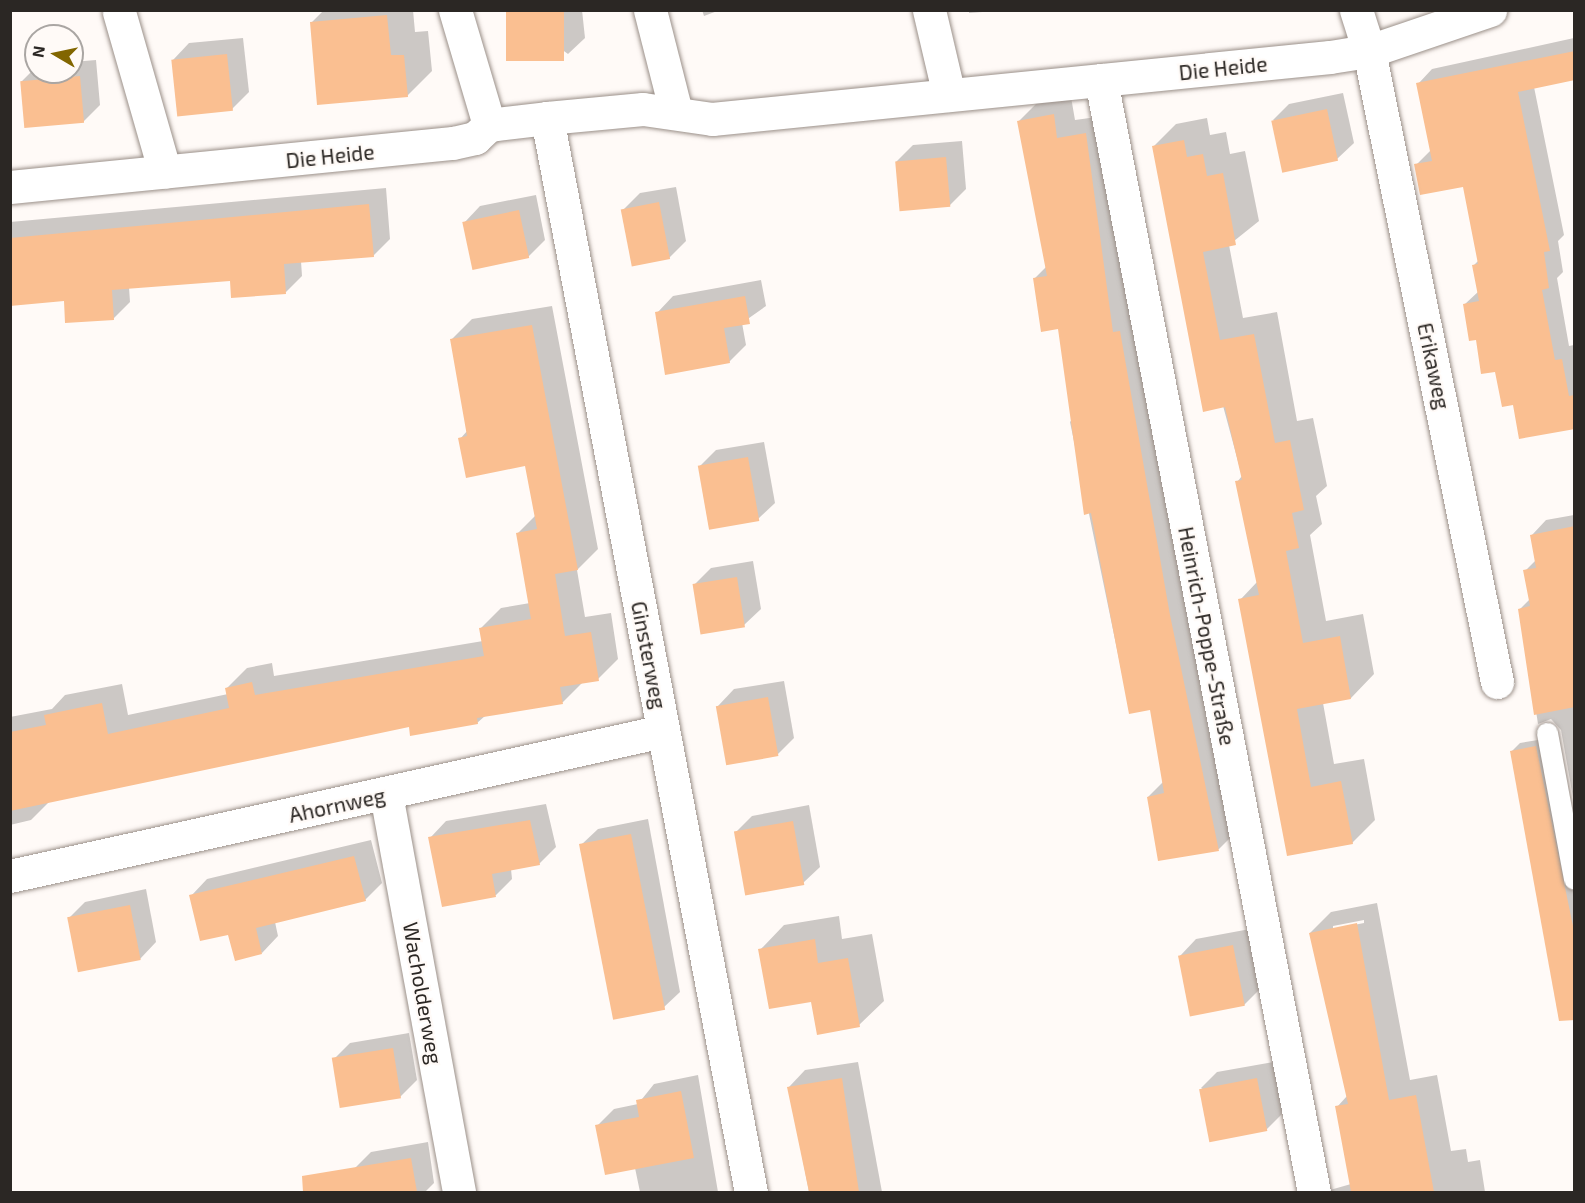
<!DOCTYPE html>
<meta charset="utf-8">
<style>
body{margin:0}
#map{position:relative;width:1585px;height:1203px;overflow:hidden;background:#fffaf7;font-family:"Exo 2",sans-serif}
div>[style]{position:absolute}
.shadow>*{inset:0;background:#0003}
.building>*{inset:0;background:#fabf91;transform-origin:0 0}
.roads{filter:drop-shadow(0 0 2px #9b9089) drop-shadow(0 0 2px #9b9089)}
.lane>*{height:21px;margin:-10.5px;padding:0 10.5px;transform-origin:10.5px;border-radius:10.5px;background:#fff}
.street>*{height:33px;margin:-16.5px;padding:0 16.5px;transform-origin:16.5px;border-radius:16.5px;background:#fff}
span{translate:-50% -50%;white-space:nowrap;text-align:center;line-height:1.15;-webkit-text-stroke:4.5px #fffaf7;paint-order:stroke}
.street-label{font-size:21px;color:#2b2724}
.frame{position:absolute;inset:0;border:12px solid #2b2724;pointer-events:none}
.north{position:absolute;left:24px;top:24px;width:60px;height:60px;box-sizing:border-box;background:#fffaf7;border:2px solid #aaa6a3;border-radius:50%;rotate:279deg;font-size:16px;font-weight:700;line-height:24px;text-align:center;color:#2b2724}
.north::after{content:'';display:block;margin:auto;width:21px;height:27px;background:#826600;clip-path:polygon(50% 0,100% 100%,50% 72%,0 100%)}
</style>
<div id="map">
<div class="shadow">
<i style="clip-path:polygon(324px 10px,413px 10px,415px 32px,428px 31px,432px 71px,407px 96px,312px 22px)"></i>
<i style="clip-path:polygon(507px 10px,582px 10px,585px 38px,568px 54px)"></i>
<i style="clip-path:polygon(702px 10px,720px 10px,704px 16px)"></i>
<i style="clip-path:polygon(969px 10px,1009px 10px,969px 13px)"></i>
<i style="clip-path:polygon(243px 38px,249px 92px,232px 109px,173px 60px,189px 43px)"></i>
<i style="clip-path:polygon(1574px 38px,1574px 79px,1534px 87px,1564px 235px,1558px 241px,1563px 272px,1557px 278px,1569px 346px,1574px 345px,1574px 427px,1514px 403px,1465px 304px,1479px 291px,1473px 266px,1479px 260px,1465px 185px,1416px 165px,1431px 150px,1418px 84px,1432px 69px)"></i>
<i style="clip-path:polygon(96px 60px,100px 105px,83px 122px,21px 82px,36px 67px,36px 72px,72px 72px,72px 62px)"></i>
<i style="clip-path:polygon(1343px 93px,1354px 143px,1337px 159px,1273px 120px,1289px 104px)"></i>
<i style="clip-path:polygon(1071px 97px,1075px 120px,1104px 116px,1237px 831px,1219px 849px,1159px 860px,1148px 797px,1164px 781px,1151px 709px,1130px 712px,1070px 422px,1074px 417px,1059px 327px,1034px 279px,1046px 267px,1019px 121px,1037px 103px)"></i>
<i style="clip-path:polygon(1207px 118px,1210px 135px,1226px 132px,1230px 154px,1245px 151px,1259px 221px,1229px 245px,1243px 318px,1277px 312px,1297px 421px,1313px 418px,1327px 486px,1316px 496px,1322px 524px,1310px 535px,1326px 621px,1363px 614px,1374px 674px,1351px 698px,1323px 703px,1334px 764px,1364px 759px,1375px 820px,1352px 843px,1288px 854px,1240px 600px,1257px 582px,1237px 482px,1242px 476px,1153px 147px,1176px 124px)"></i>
<i style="clip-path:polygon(962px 141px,966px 189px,950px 205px,896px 162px,913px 145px)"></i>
<i style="clip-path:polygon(676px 187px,686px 241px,669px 258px,623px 210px,640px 193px)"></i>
<i style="clip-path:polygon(386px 188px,390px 239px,373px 256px,301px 261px,302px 276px,286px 292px,231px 280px,129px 287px,130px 302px,113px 319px,65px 300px,10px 304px,10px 222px)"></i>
<i style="clip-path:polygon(536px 195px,545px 240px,528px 257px,464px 223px,480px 206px)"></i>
<i style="clip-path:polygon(761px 280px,766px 306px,742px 323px,746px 345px,729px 362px,657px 313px,673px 296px)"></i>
<i style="clip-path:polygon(552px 306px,598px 549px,577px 570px,585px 617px,611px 613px,618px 659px,598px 679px,583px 682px,563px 702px,485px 716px,477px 723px,410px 725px,50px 801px,31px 820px,10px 825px,10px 717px,52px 709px,65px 695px,122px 684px,128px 715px,228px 694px,227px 688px,247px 668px,272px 663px,274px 676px,483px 641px,481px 628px,501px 608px,530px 603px,518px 533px,536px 515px,526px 465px,460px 439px,468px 430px,452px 339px,472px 319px)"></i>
<i style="clip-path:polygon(764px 442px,775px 503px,758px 519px,699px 467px,716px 450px)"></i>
<i style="clip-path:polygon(1574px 515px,1574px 803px,1561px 730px,1551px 719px,1538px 724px,1520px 609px,1530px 599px,1525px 571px,1536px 560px,1532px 535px,1546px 520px)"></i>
<i style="clip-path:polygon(753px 561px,761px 609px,744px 625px,694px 585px,711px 568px)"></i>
<i style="clip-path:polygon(784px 681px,794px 738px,778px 754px,718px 706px,734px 689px)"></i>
<i style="clip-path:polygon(1544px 739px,1574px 894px,1574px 1015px,1512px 751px,1520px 743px)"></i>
<i style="clip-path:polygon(546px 804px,556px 847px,539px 864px,511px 869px,512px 879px,496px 895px,443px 905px,430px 838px,446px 821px)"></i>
<i style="clip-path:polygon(809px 805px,820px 867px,803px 883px,736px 832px,752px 816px)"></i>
<i style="clip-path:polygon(648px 819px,680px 992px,663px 1008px,581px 845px,598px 829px)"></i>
<i style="clip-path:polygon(371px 840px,382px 883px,365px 900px,275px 922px,278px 936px,262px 953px,230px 933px,191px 896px,207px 879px)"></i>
<i style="clip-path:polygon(146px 889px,156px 942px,140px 959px,69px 918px,85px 902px)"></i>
<i style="clip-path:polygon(evenodd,1377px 903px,1410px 1080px,1437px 1075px,1451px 1151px,1466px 1149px,1468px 1162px,1480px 1160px,1485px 1192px,1323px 1192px,1351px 1184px,1337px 1107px,1347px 1096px,1310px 933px,1331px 912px,1377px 903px,1364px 920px,1364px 923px,1333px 929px,1333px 926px,1364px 920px)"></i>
<i style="clip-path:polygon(839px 916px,842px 939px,872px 934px,884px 1001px,859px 1025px,812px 1000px,760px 950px,784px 925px)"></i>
<i style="clip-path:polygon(1250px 929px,1261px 988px,1244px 1005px,1180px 956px,1196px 939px)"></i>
<i style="clip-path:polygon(409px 1033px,417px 1080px,400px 1097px,334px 1059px,350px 1043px)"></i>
<i style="clip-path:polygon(858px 1062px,882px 1192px,809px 1192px,789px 1087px,805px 1070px)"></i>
<i style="clip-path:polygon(1274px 1062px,1283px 1113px,1266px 1130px,1201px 1088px,1217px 1072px)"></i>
<i style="clip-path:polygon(698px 1075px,718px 1192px,640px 1192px,635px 1168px,597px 1126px,614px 1109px,638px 1104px,654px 1084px)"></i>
<i style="clip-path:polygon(428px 1142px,434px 1183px,425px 1192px,359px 1192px,355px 1168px,371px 1152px)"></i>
</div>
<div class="building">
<i style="left:506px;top:10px;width:58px;height:51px"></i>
<i style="clip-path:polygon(387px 15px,391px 55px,404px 55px,408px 97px,317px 105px,310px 22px)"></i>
<i style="clip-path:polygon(1575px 51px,1575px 80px,1518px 92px,1550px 251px,1544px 252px,1549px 288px,1542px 290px,1555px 360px,1562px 359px,1569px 396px,1575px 395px,1575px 429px,1519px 439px,1513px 405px,1502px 407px,1495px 372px,1481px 374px,1476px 340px,1469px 341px,1463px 304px,1479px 301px,1472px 265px,1478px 264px,1463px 187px,1420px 195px,1414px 164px,1432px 161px,1416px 83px)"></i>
<i style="left:227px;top:54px;width:57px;height:56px;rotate:84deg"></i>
<i style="left:80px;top:76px;width:47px;height:60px;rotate:85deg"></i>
<i style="left:1327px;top:109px;width:53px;height:57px;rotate:78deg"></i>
<i style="clip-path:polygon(1054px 114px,1057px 138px,1086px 133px,1113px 332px,1120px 331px,1170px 615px,1219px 851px,1158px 861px,1147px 797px,1164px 793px,1150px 710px,1129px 714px,1091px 513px,1084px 515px,1058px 329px,1041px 332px,1033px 278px,1047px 276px,1017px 121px)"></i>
<i style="clip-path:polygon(1184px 140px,1187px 157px,1203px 154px,1207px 176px,1223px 173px,1236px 245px,1203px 252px,1220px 340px,1254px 334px,1275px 443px,1290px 440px,1304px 510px,1292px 513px,1299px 548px,1286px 551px,1303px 643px,1340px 636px,1351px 699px,1297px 709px,1311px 787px,1341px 781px,1353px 844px,1287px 856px,1238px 599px,1259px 595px,1235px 481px,1242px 480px,1225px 407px,1203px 412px,1152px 146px)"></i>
<i style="left:946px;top:157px;width:50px;height:51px;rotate:85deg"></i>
<i style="left:659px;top:202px;width:58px;height:39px;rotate:79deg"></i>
<i style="clip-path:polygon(369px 204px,374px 257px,284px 264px,286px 294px,231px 298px,230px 281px,112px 290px,114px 320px,65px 323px,64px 301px,10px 306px,10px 238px)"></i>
<i style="left:519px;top:210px;width:49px;height:58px;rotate:78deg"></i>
<i style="clip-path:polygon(745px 296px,750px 324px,724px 328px,730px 363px,665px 375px,655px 312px)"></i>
<i style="clip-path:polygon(532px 325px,578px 570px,555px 574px,565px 636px,591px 632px,599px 681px,560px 687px,563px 704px,477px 718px,478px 724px,410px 736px,409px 727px,10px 811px,10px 732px,46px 725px,44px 715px,102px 703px,108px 734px,229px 708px,225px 688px,252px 682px,255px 695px,484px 656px,479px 628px,531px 619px,516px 533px,537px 529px,525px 466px,466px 478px,458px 438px,467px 436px,450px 339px)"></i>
<i style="left:748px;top:457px;width:65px;height:51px;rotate:80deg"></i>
<i style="clip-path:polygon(1575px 526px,1575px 707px,1534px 715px,1518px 609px,1530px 606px,1523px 570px,1536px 568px,1530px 535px)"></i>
<i style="left:737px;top:577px;width:51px;height:45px;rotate:81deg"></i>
<i style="left:768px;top:697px;width:60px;height:53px;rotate:80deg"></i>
<i style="clip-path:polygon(1536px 746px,1575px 936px,1575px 1020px,1559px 1021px,1510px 751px)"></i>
<i style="clip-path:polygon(530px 820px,540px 865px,492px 874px,496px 897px,442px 907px,428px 837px)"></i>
<i style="left:793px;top:821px;width:65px;height:60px;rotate:80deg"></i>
<i style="left:631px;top:834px;width:179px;height:53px;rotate:79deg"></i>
<i style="clip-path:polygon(354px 856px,366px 901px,256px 928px,262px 954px,235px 961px,228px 935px,200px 941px,189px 895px)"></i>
<i style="left:130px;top:905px;width:56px;height:64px;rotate:79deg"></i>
<i style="clip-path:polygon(1357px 923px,1389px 1100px,1416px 1095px,1434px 1192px,1351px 1192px,1335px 1106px,1348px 1104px,1309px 933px)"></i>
<i style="clip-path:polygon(815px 939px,818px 963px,848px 958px,860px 1027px,817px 1035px,811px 1002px,769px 1009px,758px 949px)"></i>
<i style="left:1233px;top:945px;width:62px;height:56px;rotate:79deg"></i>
<i style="left:393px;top:1048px;width:51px;height:62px;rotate:81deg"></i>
<i style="clip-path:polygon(842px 1078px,859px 1192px,809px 1192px,787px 1087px)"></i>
<i style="left:1257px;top:1078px;width:54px;height:59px;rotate:79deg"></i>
<i style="clip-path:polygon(681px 1091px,694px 1158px,605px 1175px,595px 1125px,639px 1117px,636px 1100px)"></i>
<i style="clip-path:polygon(411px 1158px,417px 1192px,303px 1192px,302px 1176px)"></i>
</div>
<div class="roads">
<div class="lane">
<i style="left:1547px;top:733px;width:148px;rotate:79.5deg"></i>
</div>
<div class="street">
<i style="left:455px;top:10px;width:120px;rotate:73.5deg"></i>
<i style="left:650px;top:10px;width:105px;rotate:75.7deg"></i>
<i style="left:929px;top:10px;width:87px;rotate:76.8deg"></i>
<i style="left:1356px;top:10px;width:43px;rotate:72.4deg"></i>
<i style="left:1369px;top:51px;width:644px;rotate:78.53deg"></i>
<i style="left:119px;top:12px;width:166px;rotate:74deg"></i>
<i style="left:1101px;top:80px;width:1132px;rotate:79.16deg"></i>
<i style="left:547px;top:118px;width:1093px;rotate:79.25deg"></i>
<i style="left:10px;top:187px;width:445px;rotate:-5.7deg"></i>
<i style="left:453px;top:143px;width:23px;rotate:-13deg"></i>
<i style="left:475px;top:138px;width:19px;rotate:-43deg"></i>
<i style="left:489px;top:125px;width:58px;rotate:-6.9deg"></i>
<i style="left:547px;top:118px;width:96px;rotate:-5.4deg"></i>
<i style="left:643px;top:109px;width:70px;rotate:8.2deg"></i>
<i style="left:712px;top:119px;width:621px;rotate:-5.73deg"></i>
<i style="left:1330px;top:57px;width:39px;rotate:-9deg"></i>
<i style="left:1369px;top:51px;width:128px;rotate:-18.7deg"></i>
<i style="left:386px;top:794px;width:405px;rotate:79.6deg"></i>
<i style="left:10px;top:876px;width:669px;rotate:-12.52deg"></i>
</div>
</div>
<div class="street-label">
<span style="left:1223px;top:68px;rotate:-6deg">Die Heide</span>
<span style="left:330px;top:156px;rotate:-6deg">Die Heide</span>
<span style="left:1434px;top:366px;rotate:78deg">Erikaweg</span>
<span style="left:1207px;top:636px;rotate:79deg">Heinrich-Poppe-Straße</span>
<span style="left:649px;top:655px;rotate:79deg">Ginsterweg</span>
<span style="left:337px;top:805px;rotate:-12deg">Ahornweg</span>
<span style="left:423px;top:993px;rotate:80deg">Wacholderweg</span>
</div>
<div class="frame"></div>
<div class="north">N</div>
</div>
